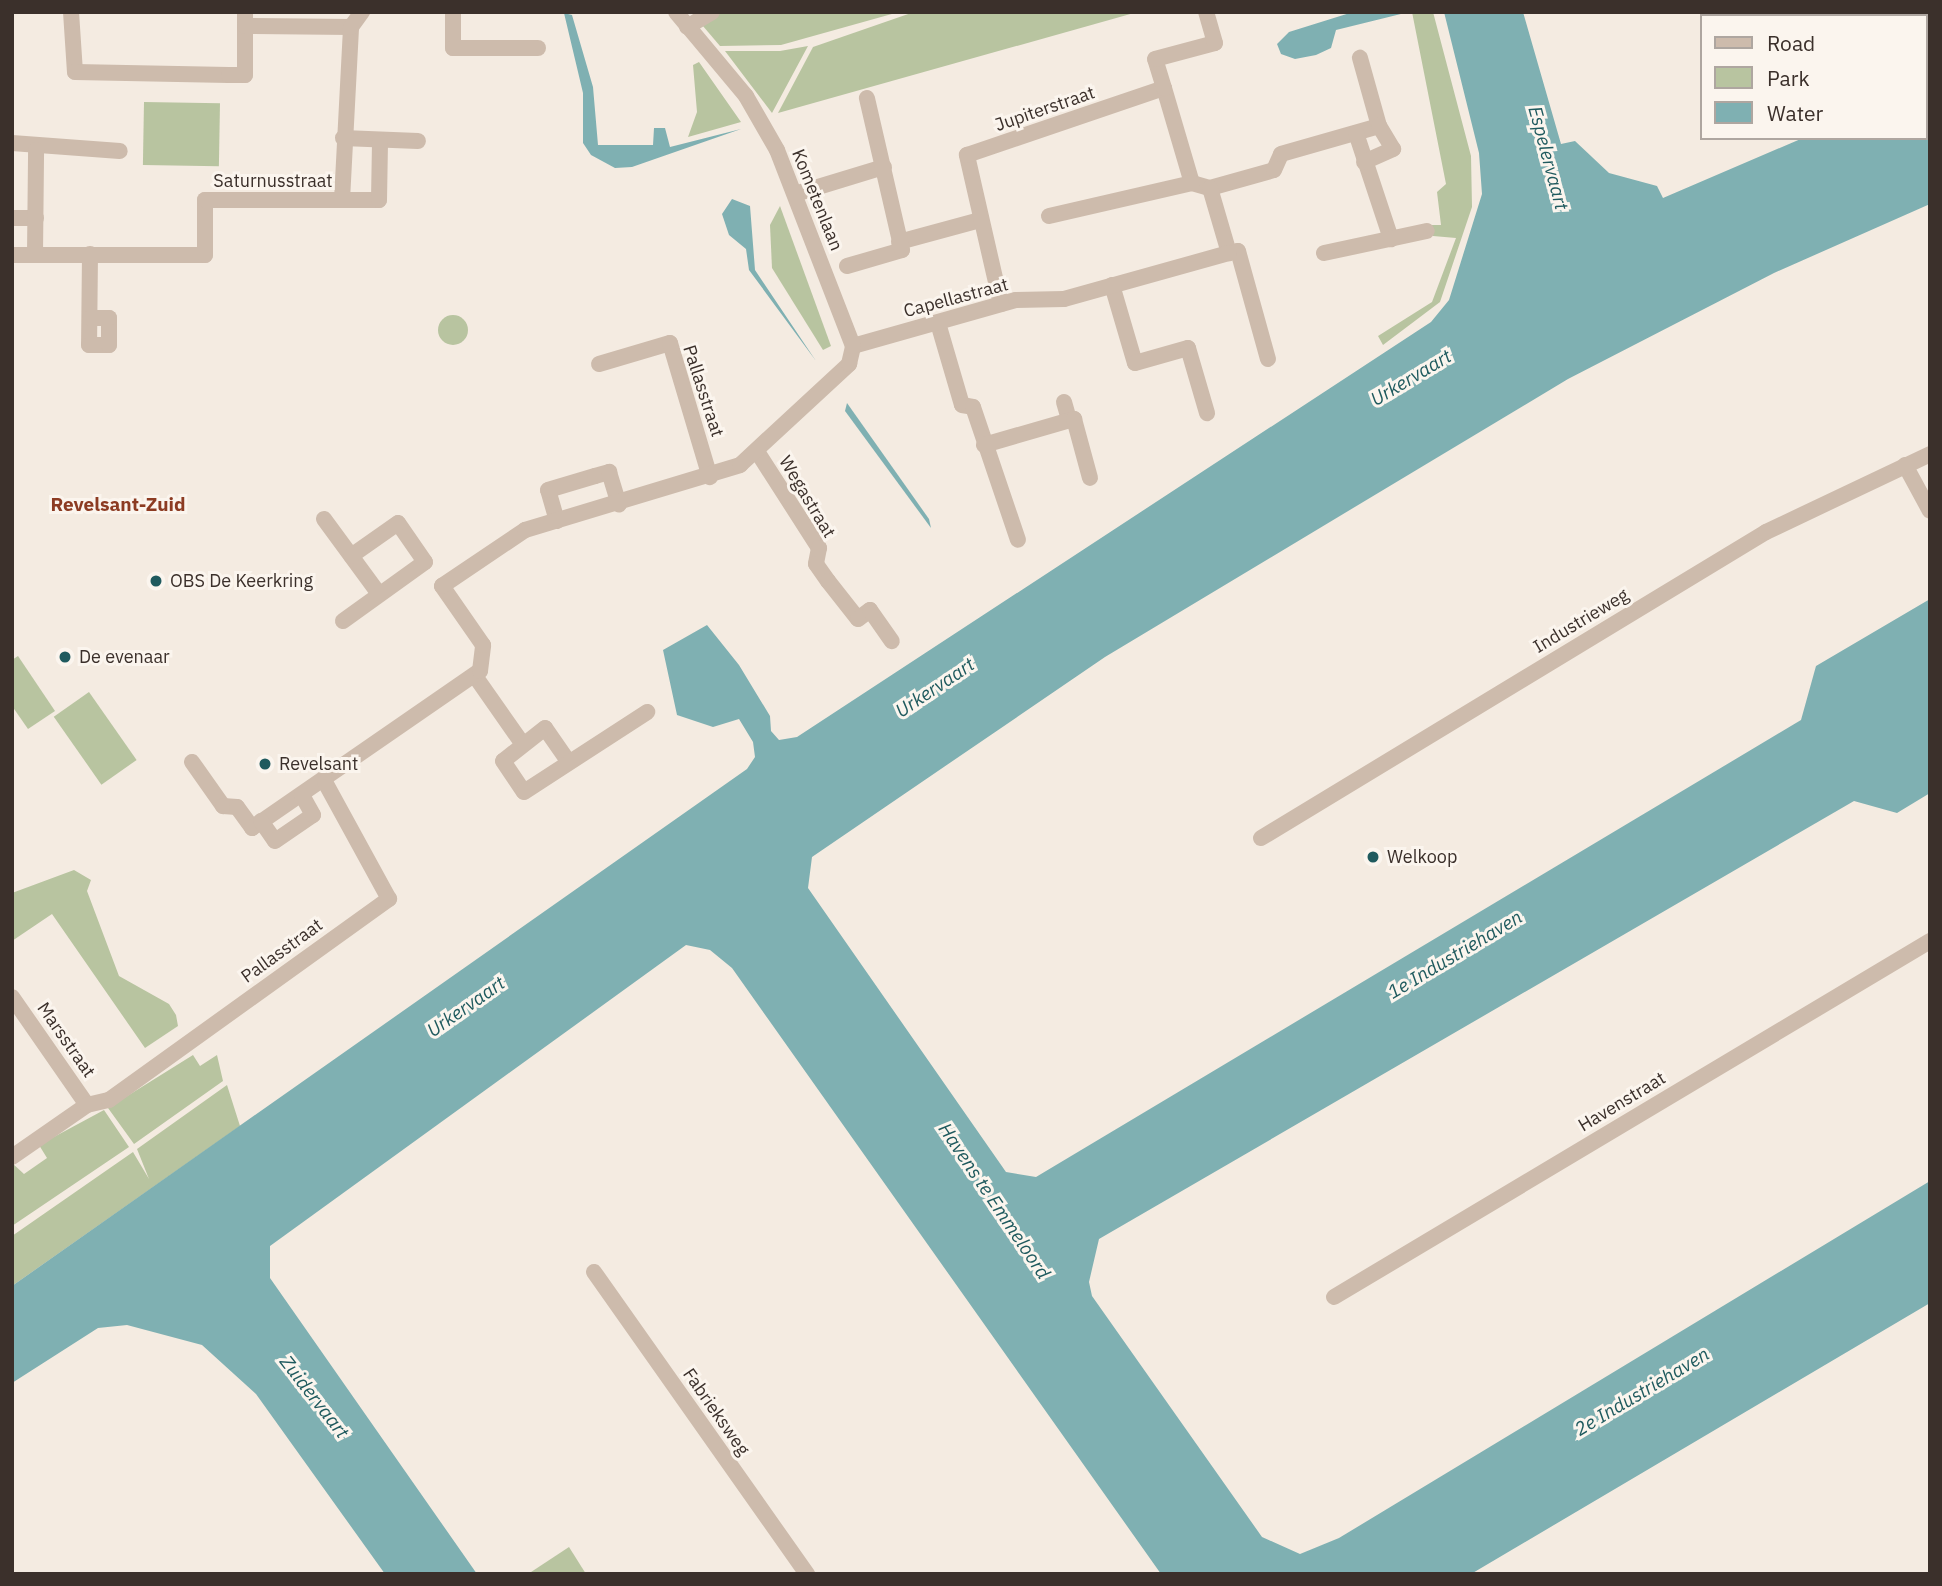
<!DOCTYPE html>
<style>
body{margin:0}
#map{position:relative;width:1942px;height:1586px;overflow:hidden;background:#f4ebe1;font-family:"IBM Plex Sans",sans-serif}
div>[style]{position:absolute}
.green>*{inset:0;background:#b8c4a0;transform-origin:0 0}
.round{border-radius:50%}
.water>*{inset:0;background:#7fb0b2}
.street>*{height:16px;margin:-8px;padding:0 8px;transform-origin:8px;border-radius:8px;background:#cdbbac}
.dots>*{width:19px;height:19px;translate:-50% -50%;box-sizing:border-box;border:4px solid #fbf5ee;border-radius:50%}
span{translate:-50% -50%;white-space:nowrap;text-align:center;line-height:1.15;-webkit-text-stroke:6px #fbf5ee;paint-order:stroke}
.street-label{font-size:18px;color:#3b302b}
.poi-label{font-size:18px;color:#3b302b}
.left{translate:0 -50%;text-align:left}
.water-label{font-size:19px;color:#1f5a5e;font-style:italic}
.neighbourhood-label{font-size:19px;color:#8c3b22;font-weight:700}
.frame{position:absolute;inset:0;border:14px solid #3b302b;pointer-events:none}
.legend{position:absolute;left:1700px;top:14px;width:228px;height:126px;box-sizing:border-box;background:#fbf5ee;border:2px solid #aea6a0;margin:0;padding:9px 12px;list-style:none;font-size:21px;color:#3b302b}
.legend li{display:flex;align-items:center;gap:14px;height:35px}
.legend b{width:35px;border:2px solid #aea6a0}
</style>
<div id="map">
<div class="green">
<i style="clip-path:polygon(691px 12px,899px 12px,781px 45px,720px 46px)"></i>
<i style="clip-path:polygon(914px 12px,1134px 12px,1134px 13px,778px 113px,813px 47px)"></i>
<i style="clip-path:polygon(1412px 12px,1433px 12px,1471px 156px,1472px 207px,1440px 302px,1383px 345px,1378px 336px,1432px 302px,1456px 238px,1433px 236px,1432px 225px,1441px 225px,1437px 192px,1446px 184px)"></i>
<i style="clip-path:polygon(808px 46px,772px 113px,725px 51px,780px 51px)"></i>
<i style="clip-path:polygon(699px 62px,741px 122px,688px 137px,697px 112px,693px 65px)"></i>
<i style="left:144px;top:102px;width:76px;height:63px;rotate:1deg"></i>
<i style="clip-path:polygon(780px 206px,831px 346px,823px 350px,772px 268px,770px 225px)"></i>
<i class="round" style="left:438px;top:315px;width:30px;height:30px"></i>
<i style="clip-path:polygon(18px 656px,55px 711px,28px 729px,12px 706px,12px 660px)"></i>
<i style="left:89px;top:692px;width:83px;height:43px;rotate:55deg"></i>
<i style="clip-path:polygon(74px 870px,91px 880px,87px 891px,119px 976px,169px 1004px,176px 1015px,178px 1026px,145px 1048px,52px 914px,12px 941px,12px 893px)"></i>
<i style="clip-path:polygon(193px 1055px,200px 1066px,217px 1055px,223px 1081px,134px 1144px,108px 1108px)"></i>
<i style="clip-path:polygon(227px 1085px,240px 1126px,12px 1286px,12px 1236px,133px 1152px,149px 1179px,137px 1149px)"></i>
<i style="clip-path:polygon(104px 1110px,129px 1147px,12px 1226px,12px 1163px,24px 1174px,47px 1158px,39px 1145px)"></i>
<i style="clip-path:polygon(569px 1547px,586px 1574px,528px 1574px)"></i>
</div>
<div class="water">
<i style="clip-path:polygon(1353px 12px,1409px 12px,1336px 30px,1331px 48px,1316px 55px,1295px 59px,1281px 54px,1277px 44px,1289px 32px)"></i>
<i style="clip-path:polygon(1444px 12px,1523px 12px,1561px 144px,1575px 141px,1609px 173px,1657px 186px,1663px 198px,1803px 138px,1926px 138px,1930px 80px,1930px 204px,1774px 273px,1568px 379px,1105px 657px,812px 857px,808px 888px,1006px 1172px,1036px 1177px,1801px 720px,1816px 666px,1930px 599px,1930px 793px,1897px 813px,1854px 801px,1099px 1239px,1089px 1282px,1092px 1296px,1262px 1537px,1300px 1554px,1339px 1538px,1930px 1181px,1930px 1303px,1471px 1574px,1161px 1574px,732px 968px,710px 950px,686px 945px,270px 1246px,270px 1278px,477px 1574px,385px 1574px,256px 1394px,202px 1345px,127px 1325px,98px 1328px,12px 1383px,12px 1286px,747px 769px,755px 757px,753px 742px,739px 719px,713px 727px,677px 715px,663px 650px,707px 625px,739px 665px,770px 716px,771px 731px,779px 740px,797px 737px,1431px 322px,1449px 300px,1482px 194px,1479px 153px)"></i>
<i style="clip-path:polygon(564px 13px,572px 15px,593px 87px,598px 145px,653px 145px,654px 128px,665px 128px,670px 147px,741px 129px,632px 167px,615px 168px,591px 155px,583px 143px,583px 93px)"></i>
<i style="clip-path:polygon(732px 199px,750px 206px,755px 270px,816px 361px,749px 270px,746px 249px,729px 235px,722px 214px)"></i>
<i style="clip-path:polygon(847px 403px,929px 519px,931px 528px,845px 411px)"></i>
</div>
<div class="street">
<i style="left:71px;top:12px;width:60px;rotate:86.2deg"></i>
<i style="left:75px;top:72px;width:154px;rotate:1.1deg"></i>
<i style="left:229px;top:75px;width:16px"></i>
<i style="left:245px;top:75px;width:63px;rotate:-90deg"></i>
<i style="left:453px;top:12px;width:36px;rotate:90deg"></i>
<i style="left:453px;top:48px;width:85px"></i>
<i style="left:245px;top:26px;width:106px;rotate:0.5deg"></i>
<i style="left:687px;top:27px;width:29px;rotate:-31deg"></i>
<i style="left:1164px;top:88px;width:99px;rotate:73.6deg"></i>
<i style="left:1192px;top:183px;width:19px;rotate:16deg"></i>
<i style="left:1210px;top:188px;width:66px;rotate:-15.7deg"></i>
<i style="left:1274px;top:170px;width:17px;rotate:-66deg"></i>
<i style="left:1281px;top:154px;width:102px;rotate:-15.9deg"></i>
<i style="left:1379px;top:126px;width:71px;rotate:-105.6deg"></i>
<i style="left:1356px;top:133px;width:112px;rotate:71.7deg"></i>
<i style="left:343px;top:138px;width:75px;rotate:2.3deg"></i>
<i style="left:12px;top:143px;width:108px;rotate:4.2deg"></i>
<i style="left:1364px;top:162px;width:32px;rotate:-24deg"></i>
<i style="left:1393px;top:149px;width:27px;rotate:-121deg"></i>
<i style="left:1210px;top:188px;width:68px;rotate:73.7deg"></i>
<i style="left:1229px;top:253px;width:9px;rotate:-13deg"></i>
<i style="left:1238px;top:251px;width:112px;rotate:74.5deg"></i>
<i style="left:795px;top:194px;width:93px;rotate:-16.9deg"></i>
<i style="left:342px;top:200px;width:173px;rotate:-87deg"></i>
<i style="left:351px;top:27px;width:19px;rotate:-54deg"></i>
<i style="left:1049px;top:216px;width:147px;rotate:-13deg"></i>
<i style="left:12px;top:218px;width:24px"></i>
<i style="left:899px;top:242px;width:84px;rotate:-15.2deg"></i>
<i style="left:1324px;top:253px;width:105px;rotate:-12.1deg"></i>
<i style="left:35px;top:254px;width:104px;rotate:-89.4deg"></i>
<i style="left:90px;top:254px;width:91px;rotate:90.6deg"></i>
<i style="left:89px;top:345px;width:20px"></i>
<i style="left:109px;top:345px;width:27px;rotate:-90deg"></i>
<i style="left:109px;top:318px;width:19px;rotate:180deg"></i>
<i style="left:12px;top:255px;width:193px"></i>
<i style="left:205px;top:255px;width:55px;rotate:-90deg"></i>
<i style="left:205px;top:200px;width:174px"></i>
<i style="left:379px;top:200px;width:59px;rotate:-89deg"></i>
<i style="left:847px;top:266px;width:57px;rotate:-16.2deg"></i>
<i style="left:902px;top:250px;width:156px;rotate:-103deg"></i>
<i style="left:1112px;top:285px;width:81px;rotate:73.6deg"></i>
<i style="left:1135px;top:363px;width:55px;rotate:-15.8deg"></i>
<i style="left:1188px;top:348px;width:68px;rotate:73.7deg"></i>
<i style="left:1001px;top:304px;width:153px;rotate:-102.9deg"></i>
<i style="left:967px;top:155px;width:208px;rotate:-18.8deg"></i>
<i style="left:1164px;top:88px;width:30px;rotate:-107deg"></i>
<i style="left:1155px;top:59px;width:62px;rotate:-14.9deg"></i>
<i style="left:1215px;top:43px;width:32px;rotate:-106deg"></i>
<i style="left:938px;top:323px;width:85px;rotate:73.7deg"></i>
<i style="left:962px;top:405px;width:11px;rotate:10deg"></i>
<i style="left:973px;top:407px;width:140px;rotate:71.3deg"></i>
<i style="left:853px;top:346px;width:169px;rotate:-15.8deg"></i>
<i style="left:1016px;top:300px;width:48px;rotate:-1.2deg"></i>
<i style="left:1064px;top:299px;width:171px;rotate:-15.6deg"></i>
<i style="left:599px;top:364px;width:74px;rotate:-16.5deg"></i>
<i style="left:670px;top:343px;width:140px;rotate:73.4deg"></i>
<i style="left:1064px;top:402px;width:19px;rotate:74deg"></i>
<i style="left:984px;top:445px;width:94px;rotate:-16.1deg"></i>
<i style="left:1074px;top:419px;width:61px;rotate:74.8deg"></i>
<i style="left:758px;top:453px;width:113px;rotate:57.3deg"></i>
<i style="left:819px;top:548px;width:16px;rotate:101deg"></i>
<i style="left:816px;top:564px;width:21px;rotate:55deg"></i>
<i style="left:828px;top:581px;width:48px;rotate:51.7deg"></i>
<i style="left:858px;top:619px;width:15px;rotate:-37deg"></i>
<i style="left:870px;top:610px;width:38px;rotate:55deg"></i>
<i style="left:1905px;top:465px;width:52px;rotate:61.5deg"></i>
<i style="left:324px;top:519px;width:93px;rotate:53.7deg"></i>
<i style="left:557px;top:521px;width:32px;rotate:-106deg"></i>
<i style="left:548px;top:490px;width:49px;rotate:-16.6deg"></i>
<i style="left:595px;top:476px;width:15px;rotate:-16deg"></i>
<i style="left:609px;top:472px;width:34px;rotate:73deg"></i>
<i style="left:343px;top:621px;width:101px;rotate:-35.7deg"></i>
<i style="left:425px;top:562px;width:47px;rotate:-124.7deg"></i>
<i style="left:398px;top:523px;width:57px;rotate:144.9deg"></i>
<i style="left:475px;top:676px;width:82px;rotate:55deg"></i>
<i style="left:568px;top:761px;width:40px;rotate:-124.9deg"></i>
<i style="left:545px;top:728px;width:53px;rotate:141.8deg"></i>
<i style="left:503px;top:761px;width:37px;rotate:56deg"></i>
<i style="left:524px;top:792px;width:147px;rotate:-33deg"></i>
<i style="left:192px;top:762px;width:54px;rotate:54.8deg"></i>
<i style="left:223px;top:806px;width:14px;rotate:4deg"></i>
<i style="left:237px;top:807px;width:26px;rotate:54deg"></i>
<i style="left:252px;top:828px;width:277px;rotate:-34.6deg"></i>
<i style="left:480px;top:671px;width:26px;rotate:-83deg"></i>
<i style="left:483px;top:645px;width:72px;rotate:-124.8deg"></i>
<i style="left:442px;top:586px;width:100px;rotate:-34deg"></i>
<i style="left:525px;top:530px;width:225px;rotate:-16.8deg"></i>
<i style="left:740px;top:465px;width:149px;rotate:-42.8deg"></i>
<i style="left:849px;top:364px;width:18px;rotate:-77deg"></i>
<i style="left:853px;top:346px;width:210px;rotate:-111.2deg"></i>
<i style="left:777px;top:150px;width:62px;rotate:-119.9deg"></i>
<i style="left:746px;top:96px;width:109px;rotate:-129.8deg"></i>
<i style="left:261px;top:821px;width:24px;rotate:55deg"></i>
<i style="left:275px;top:841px;width:46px;rotate:-34.4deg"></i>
<i style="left:313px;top:815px;width:23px;rotate:-119deg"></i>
<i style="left:1261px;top:838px;width:590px;rotate:-31.21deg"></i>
<i style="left:1766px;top:532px;width:182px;rotate:-25.4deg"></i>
<i style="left:12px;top:997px;width:131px;rotate:55.2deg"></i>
<i style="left:12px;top:1157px;width:91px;rotate:-34.7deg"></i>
<i style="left:87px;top:1105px;width:23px;rotate:-13deg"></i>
<i style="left:109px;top:1100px;width:345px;rotate:-35.7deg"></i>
<i style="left:389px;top:899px;width:133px;rotate:-118.7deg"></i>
<i style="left:594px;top:1272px;width:370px;rotate:54.8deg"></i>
<i style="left:1334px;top:1297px;width:694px;rotate:-30.85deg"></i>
</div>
<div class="dots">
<i style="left:156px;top:581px;background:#1f5a5e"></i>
<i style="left:65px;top:657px;background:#1f5a5e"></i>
<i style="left:265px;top:764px;background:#1f5a5e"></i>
<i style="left:1373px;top:857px;background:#1f5a5e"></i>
</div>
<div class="street-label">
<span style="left:1045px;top:109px;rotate:-19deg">Jupiterstraat</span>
<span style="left:273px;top:181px">Saturnusstraat</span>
<span style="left:817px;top:200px;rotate:68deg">Kometenlaan</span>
<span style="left:956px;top:298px;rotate:-15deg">Capellastraat</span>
<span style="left:703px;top:391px;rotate:72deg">Pallasstraat</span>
<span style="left:807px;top:497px;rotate:59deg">Wegastraat</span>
<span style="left:1581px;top:621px;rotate:-31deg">Industrieweg</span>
<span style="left:282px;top:951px;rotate:-36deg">Pallasstraat</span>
<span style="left:66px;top:1040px;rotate:55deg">Marsstraat</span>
<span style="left:1622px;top:1102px;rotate:-31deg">Havenstraat</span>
<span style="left:716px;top:1412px;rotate:55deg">Fabrieksweg</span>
</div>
<div class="poi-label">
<span class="left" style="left:170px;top:581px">OBS De Keerkring</span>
<span class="left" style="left:79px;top:657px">De evenaar</span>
<span class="left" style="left:279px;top:764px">Revelsant</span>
<span class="left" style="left:1387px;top:857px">Welkoop</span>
</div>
<div class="water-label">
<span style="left:1548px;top:158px;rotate:75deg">Espelervaart</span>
<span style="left:1411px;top:378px;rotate:-31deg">Urkervaart</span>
<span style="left:935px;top:688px;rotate:-34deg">Urkervaart</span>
<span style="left:1455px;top:955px;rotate:-31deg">1e Industriehaven</span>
<span style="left:466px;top:1007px;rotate:-35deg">Urkervaart</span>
<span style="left:994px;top:1201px;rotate:56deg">Havens te Emmeloord</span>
<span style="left:1642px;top:1392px;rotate:-31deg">2e Industriehaven</span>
<span style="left:314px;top:1397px;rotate:52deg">Zuidervaart</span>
</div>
<div class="neighbourhood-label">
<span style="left:118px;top:505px">Revelsant-Zuid</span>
</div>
<div class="frame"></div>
<ul class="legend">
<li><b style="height:9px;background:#cdbbac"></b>Road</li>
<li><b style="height:19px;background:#b8c4a0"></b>Park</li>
<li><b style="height:19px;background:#7fb0b2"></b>Water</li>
</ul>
</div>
